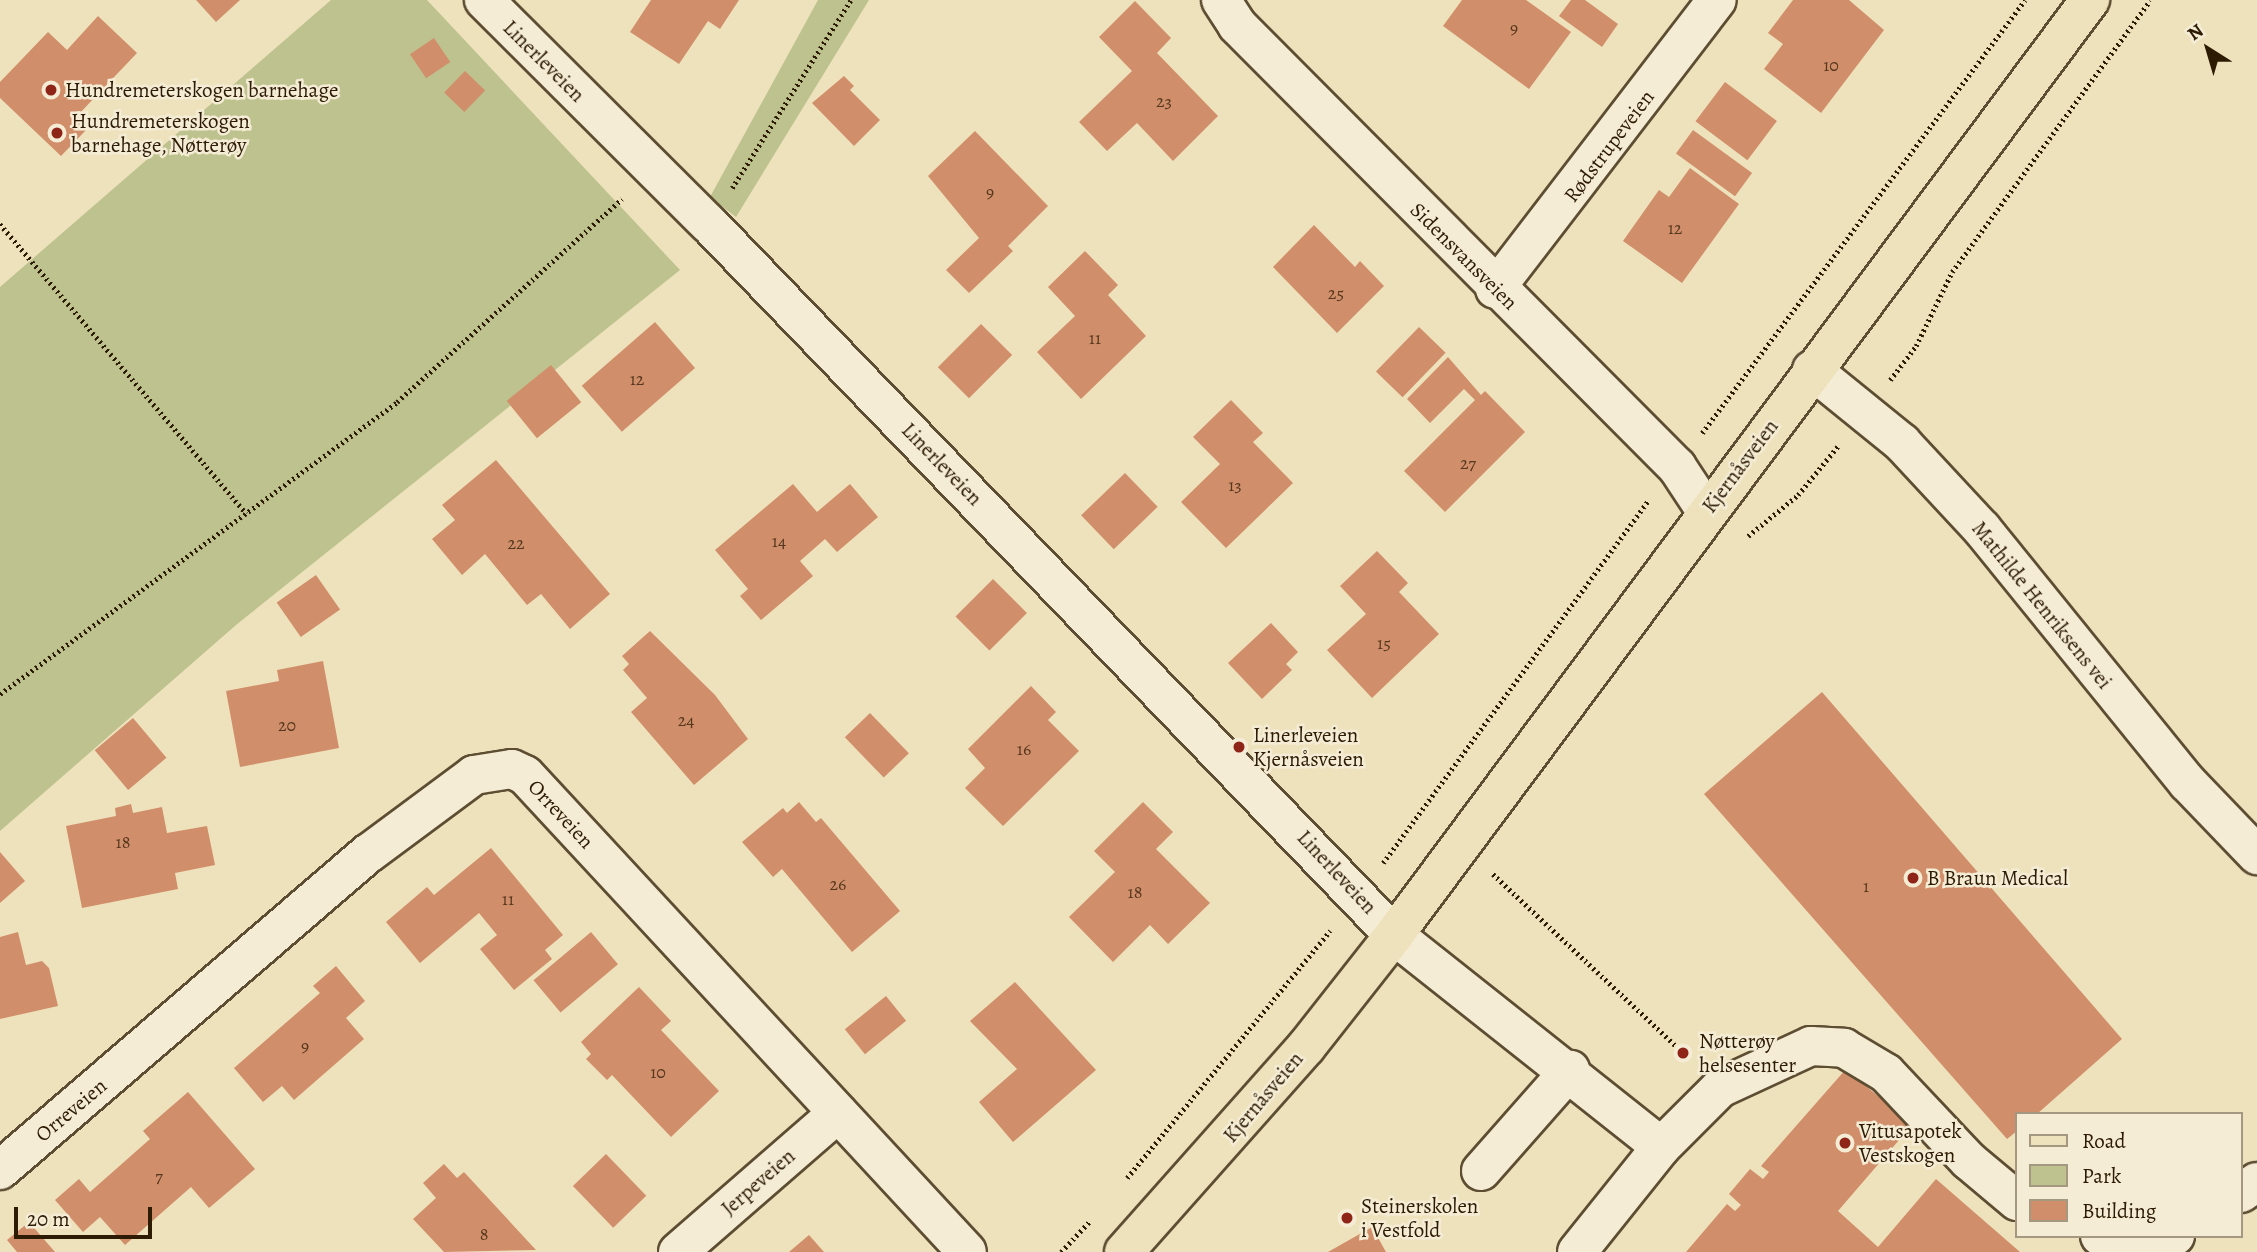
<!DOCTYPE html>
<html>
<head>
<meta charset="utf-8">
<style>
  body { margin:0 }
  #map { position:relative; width:2257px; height:1252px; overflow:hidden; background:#eee2bd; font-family:Alegreya,serif }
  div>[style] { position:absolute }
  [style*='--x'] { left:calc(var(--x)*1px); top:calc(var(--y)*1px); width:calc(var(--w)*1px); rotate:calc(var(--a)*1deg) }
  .green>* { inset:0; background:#bdc28e }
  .building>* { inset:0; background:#d18e6a; transform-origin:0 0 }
  .path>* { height:4.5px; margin-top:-2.25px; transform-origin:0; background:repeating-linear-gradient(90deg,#2d1b04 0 2px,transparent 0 5.5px) }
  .roads { filter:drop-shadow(2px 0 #5d4d32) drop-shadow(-2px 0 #5d4d32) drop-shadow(0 2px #5d4d32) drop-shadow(0 -2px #5d4d32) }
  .minor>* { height:38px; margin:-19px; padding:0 19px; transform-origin:19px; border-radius:19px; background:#f4ecd4 }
  .major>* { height:38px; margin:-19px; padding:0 19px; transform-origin:19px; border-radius:19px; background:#eee2bd }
  .dots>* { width:19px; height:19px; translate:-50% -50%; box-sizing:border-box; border:4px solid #f4ecd4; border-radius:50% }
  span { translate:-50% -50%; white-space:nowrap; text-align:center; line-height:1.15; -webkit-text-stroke:5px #f4ecd4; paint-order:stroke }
  .number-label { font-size:18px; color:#56381e }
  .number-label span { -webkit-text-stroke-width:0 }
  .street-label { font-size:21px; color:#2d1b04 }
  .poi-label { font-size:21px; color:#2d1b04 }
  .left { translate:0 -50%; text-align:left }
  .legend { position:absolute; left:2015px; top:1112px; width:228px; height:126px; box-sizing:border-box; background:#f4ecd4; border:2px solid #a49881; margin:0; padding:9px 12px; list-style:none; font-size:21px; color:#2d1b04 }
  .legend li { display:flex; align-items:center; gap:14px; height:35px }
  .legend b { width:35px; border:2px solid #a49881 }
  .north { position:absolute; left:2173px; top:14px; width:70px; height:70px; -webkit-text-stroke:5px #f4ecd4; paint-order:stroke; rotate:323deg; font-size:19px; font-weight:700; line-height:28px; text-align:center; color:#2d1b04 }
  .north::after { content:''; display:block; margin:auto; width:24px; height:32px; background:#2d1b04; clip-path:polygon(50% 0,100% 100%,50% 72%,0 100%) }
  .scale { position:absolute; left:14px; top:1207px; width:138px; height:32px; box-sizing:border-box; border:4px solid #2d1b04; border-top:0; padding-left:9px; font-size:21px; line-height:24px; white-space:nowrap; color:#2d1b04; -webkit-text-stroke:5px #f4ecd4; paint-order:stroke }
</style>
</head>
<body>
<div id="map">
  <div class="green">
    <div style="clip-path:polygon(331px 0,427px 0,680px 270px,236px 625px,0 831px,0 287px)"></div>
    <div style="clip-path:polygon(818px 0,869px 0,736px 217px,710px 197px)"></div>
  </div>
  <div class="building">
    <div style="clip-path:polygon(196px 0,240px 0,216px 22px)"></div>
    <div style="clip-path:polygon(651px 0,739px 0,720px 29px,708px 21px,679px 64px,630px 32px)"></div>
    <div style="clip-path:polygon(1462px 0,1526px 0,1571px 32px,1529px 89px,1443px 26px)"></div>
    <div style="clip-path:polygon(1571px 0,1585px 0,1618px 24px,1602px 47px,1559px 16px)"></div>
    <div style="clip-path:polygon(1793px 0,1849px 0,1884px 30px,1821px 113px,1764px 69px,1783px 44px,1768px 33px)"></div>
    <div style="clip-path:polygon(1135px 1px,1171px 38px,1157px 53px,1218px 116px,1173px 161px,1137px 123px,1107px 151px,1079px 122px,1132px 71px,1099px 37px)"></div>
    <div style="clip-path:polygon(98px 16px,137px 53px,78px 115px,89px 127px,61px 156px,0 98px,0 82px,48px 32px,67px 50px)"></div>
    <div style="left:434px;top:38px;width:29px;height:29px;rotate:56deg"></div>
    <div style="left:465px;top:71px;width:28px;height:30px;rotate:44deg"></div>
    <div style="clip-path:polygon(844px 76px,854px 86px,850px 90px,880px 120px,854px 146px,812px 103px)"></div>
    <div style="left:1725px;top:82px;width:65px;height:49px;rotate:37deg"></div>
    <div style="left:1693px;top:130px;width:73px;height:29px;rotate:36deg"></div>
    <div style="clip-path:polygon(975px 131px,1048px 206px,1008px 246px,1013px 251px,969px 293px,946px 270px,979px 238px,928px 176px)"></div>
    <div style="clip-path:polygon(1690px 168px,1739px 204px,1682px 283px,1623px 241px,1659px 190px,1669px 197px)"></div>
    <div style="clip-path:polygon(1314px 225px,1355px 267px,1360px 261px,1384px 286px,1337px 333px,1273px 267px)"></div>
    <div style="clip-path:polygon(1085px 251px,1118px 285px,1108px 295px,1146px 336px,1081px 399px,1037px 352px,1075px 316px,1048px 287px)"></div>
    <div style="left:655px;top:322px;width:61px;height:97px;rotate:49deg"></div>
    <div style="left:981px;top:324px;width:44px;height:61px;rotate:45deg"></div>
    <div style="left:1419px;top:327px;width:37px;height:62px;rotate:44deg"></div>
    <div style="clip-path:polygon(1448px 357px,1481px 395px,1485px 391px,1525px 432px,1445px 512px,1404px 471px,1475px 400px,1464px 389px,1430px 423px,1407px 399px)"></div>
    <div style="left:551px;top:365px;width:48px;height:57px;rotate:51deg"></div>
    <div style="clip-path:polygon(1231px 400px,1263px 433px,1253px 442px,1293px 483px,1226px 548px,1181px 502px,1220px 464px,1193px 437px)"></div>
    <div style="clip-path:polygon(496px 460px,610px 594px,570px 629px,541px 594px,527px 605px,485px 554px,462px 575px,432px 539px,455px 520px,442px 505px)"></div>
    <div style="left:1125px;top:473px;width:47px;height:61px;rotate:46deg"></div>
    <div style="clip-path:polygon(793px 484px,817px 512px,850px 484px,878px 517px,837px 552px,825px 539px,800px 561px,813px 576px,761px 620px,740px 596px,748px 589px,715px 550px)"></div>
    <div style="clip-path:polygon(1377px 551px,1408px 583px,1399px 592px,1439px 634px,1372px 698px,1327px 650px,1366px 614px,1340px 586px)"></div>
    <div style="left:316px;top:575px;width:42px;height:48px;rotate:55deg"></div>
    <div style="left:993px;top:579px;width:48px;height:53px;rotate:45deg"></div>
    <div style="clip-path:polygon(1271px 623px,1298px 652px,1286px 664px,1292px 670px,1262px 699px,1228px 663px)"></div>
    <div style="clip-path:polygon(650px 631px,715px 695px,748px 739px,694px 785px,631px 712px,647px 698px,623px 670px,629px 664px,622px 656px)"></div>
    <div style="clip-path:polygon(323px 661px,339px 748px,240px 767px,226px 691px,279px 681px,277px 670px)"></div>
    <div style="clip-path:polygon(1031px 686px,1056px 712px,1048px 720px,1079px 751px,1003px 826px,965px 788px,985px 768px,968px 749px)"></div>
    <div style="clip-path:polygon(1822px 692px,2122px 1039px,2037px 1114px,2017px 1114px,2017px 1131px,2007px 1139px,1704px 794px)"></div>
    <div style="left:870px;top:713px;width:56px;height:35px;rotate:46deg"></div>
    <div style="left:133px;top:718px;width:52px;height:50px;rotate:50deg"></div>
    <div style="clip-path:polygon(799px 802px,816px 822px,821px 818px,900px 911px,852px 952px,782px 869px,773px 877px,742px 842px,783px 808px,787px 813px)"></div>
    <div style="clip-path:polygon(1143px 802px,1173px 832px,1156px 849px,1210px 903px,1168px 944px,1150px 925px,1113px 962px,1069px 917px,1115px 872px,1094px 851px)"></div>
    <div style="clip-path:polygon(131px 804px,133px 813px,162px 807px,167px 833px,207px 826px,215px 865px,175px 873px,178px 889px,82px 908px,66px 826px,116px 816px,115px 808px)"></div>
    <div style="clip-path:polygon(491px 848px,563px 935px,545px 950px,552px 959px,514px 990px,480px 949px,497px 935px,479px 913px,420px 963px,386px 922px,427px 887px,434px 895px)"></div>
    <div style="clip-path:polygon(0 852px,25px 881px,0 903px)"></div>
    <div style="clip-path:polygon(18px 932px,26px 965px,42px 961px,49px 968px,58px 1006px,0 1019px,0 937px)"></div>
    <div style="left:591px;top:932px;width:42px;height:75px;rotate:50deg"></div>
    <div style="clip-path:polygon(336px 966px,365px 1001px,346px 1018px,364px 1039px,294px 1100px,282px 1086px,263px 1102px,234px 1068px,320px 993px,313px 986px)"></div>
    <div style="clip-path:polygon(1015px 982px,1096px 1070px,1013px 1142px,979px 1102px,1017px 1069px,970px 1021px)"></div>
    <div style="clip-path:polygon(639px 987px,671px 1021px,661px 1030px,719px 1091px,671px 1137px,612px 1075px,607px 1080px,586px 1059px,591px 1054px,581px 1042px)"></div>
    <div style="left:886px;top:996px;width:32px;height:53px;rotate:51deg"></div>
    <div style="clip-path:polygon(1846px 1069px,1912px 1125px,1838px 1211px,1878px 1247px,1936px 1179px,2020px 1252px,1686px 1252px,1727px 1204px,1735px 1211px,1741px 1205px,1729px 1194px,1750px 1169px,1763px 1179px,1769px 1172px,1761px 1166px)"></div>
    <div style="clip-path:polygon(188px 1092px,255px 1169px,209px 1208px,191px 1187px,125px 1245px,100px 1217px,83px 1232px,55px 1200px,79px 1179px,90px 1192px,150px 1139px,143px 1131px)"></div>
    <div style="left:606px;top:1154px;width:58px;height:46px;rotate:46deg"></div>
    <div style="clip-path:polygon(444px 1164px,457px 1178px,464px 1172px,536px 1250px,444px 1252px,413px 1219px,436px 1198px,423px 1183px)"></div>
    <div style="clip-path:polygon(29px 1222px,55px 1252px,17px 1252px,7px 1240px)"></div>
    <div style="clip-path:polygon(1372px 1227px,1386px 1252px,1328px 1252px)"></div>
    <div style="clip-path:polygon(809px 1235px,824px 1252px,789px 1252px)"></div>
  </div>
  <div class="path">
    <div style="--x:732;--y:188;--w:222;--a:-57.7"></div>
    <div style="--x:0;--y:224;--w:380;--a:49.6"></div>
    <div style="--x:1890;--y:380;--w:43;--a:-52.6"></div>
    <div style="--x:1916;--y:346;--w:82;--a:-64.1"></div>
    <div style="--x:1952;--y:272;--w:336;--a:-53.9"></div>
    <div style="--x:1702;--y:433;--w:540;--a:-53.28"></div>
    <div style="--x:1748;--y:536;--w:65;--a:-39.4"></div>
    <div style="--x:1798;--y:495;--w:63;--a:-50.8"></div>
    <div style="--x:0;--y:694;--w:493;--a:-36.3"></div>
    <div style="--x:397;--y:402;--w:303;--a:-42.1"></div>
    <div style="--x:1383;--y:863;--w:450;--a:-53.8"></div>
    <div style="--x:1493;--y:874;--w:267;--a:43.2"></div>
    <div style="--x:1127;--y:1178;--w:320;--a:-50.6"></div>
    <div style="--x:1061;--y:1252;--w:41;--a:-47"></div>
  </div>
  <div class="roads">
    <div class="minor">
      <div style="--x:484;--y:0;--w:317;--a:44.9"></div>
      <div style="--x:709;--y:224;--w:987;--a:46.07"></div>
      <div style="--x:1394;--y:935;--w:341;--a:38.4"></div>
      <div style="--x:1221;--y:0;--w:30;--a:57"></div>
      <div style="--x:1237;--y:25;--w:624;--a:45.13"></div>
      <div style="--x:1677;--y:467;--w:53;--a:56.6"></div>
      <div style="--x:1495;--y:289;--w:364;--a:-52.5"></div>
      <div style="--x:1812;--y:370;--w:116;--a:39"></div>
      <div style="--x:1902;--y:443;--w:117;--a:47.1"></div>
      <div style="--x:1982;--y:529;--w:327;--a:51"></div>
      <div style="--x:2188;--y:783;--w:100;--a:46.2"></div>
      <div style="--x:0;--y:1170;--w:486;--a:-40.7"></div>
      <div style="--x:369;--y:853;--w:131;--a:-36.6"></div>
      <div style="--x:474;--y:775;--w:38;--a:-9"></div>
      <div style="--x:512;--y:769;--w:14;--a:25"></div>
      <div style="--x:525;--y:775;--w:650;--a:47.18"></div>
      <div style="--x:1481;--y:1171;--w:135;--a:-48.6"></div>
      <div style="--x:2241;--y:1193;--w:19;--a:-35"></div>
      <div style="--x:2100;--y:1236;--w:42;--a:22.3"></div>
      <div style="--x:678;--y:1252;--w:212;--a:-41"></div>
      <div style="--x:1577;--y:1252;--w:134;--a:-51.3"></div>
      <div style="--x:1661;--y:1147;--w:83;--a:-45"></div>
      <div style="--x:1720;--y:1088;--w:100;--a:-24.8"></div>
      <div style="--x:1811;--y:1046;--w:33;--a:3"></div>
      <div style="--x:1844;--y:1048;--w:49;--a:30.8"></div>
      <div style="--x:1886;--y:1073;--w:120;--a:46.7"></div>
      <div style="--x:1968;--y:1160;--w:64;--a:39.9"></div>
      <div style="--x:2151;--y:1252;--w:29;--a:-34"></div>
    </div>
    <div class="major">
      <div style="--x:1124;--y:1252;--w:274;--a:-48.4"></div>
      <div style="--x:1306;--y:1047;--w:142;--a:-51.8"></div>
      <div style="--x:1394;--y:935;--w:1166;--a:-53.34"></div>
    </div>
  </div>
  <div class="dots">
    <div style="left:51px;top:90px;background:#8f2418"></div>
    <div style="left:57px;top:133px;background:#8f2418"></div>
    <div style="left:1239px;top:747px;background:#8f2418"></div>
    <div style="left:1913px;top:878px;background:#8f2418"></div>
    <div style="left:1683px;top:1053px;background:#8f2418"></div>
    <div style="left:1845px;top:1143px;background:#8f2418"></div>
    <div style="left:1347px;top:1218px;background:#8f2418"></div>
  </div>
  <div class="number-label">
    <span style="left:1514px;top:28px">9</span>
    <span style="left:1831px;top:65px">10</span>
    <span style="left:1164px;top:101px">23</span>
    <span style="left:990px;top:192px">9</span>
    <span style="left:1675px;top:228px">12</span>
    <span style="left:1336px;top:293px">25</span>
    <span style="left:1095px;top:338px">11</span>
    <span style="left:637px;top:379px">12</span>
    <span style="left:1468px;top:463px">27</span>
    <span style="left:1235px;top:485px">13</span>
    <span style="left:779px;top:541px">14</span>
    <span style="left:516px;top:543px">22</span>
    <span style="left:1384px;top:643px">15</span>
    <span style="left:686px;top:720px">24</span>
    <span style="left:287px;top:725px">20</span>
    <span style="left:1024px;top:749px">16</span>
    <span style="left:123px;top:842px">18</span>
    <span style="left:838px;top:884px">26</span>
    <span style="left:1866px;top:886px">1</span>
    <span style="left:1135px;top:892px">18</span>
    <span style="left:508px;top:899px">11</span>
    <span style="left:305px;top:1046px">9</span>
    <span style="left:658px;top:1072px">10</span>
    <span style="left:159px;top:1176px">7</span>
    <span style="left:484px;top:1234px">8</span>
  </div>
  <div class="street-label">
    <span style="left:544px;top:61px;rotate:45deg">Linerleveien</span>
    <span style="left:1609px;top:146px;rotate:-53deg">Rødstrupeveien</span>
    <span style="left:1464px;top:256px;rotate:45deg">Sidensvansveien</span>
    <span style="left:942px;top:464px;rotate:46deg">Linerleveien</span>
    <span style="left:1740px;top:466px;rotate:-53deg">Kjernåsveien</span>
    <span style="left:2042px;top:605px;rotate:51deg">Mathilde Henriksens vei</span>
    <span style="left:561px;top:814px;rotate:47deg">Orreveien</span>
    <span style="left:1337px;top:872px;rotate:47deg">Linerleveien</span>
    <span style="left:1263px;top:1097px;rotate:-50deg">Kjernåsveien</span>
    <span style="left:71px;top:1110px;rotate:-40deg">Orreveien</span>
    <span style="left:758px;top:1182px;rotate:-41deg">Jerpeveien</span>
  </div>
  <div class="poi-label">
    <span class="left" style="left:65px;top:90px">Hundremeterskogen barnehage</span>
    <span class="left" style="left:71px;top:133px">Hundremeterskogen<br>barnehage, Nøtterøy</span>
    <span class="left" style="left:1253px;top:747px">Linerleveien<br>Kjernåsveien</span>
    <span class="left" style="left:1927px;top:878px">B Braun Medical</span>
    <span class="left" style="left:1699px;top:1053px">Nøtterøy<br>helsesenter</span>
    <span class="left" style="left:1859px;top:1143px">Vitusapotek<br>Vestskogen</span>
    <span class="left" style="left:1361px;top:1218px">Steinerskolen<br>i Vestfold</span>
  </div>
  <ul class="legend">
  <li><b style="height:9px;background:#eee2bd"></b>Road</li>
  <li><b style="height:19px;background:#bdc28e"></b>Park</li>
  <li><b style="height:19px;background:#d18e6a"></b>Building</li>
  </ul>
  <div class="north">N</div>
  <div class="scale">20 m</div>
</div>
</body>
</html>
